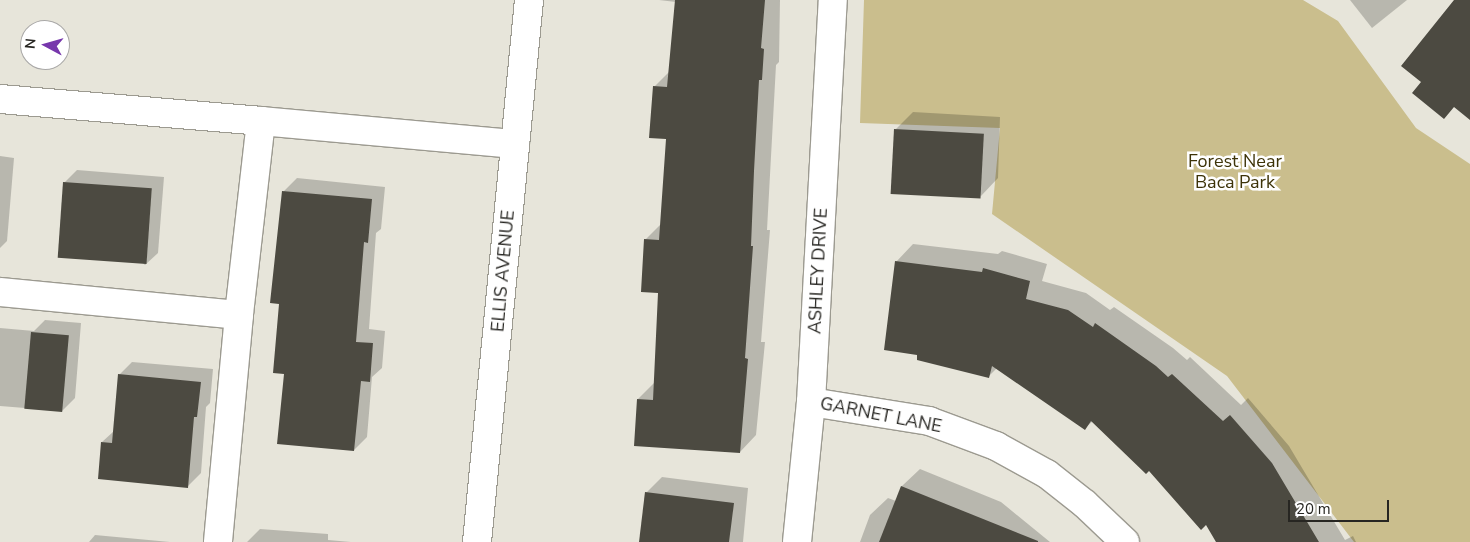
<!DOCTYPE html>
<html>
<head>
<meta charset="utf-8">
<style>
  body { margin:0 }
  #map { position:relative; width:1470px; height:542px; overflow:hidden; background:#e7e5da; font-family:"Nunito Sans",sans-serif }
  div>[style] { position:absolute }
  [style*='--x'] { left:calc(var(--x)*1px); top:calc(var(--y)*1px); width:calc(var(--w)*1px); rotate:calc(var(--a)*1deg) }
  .green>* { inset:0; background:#cabe8d }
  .shadow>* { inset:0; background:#0003 }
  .building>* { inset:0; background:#4c4a41; transform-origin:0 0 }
  .roads { filter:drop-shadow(1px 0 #9c9a90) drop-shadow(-1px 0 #9c9a90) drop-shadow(0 1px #9c9a90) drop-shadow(0 -1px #9c9a90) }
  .minor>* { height:28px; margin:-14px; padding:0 14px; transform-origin:14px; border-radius:14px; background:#fff }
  span { translate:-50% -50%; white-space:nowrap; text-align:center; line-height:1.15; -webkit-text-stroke:5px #fff; paint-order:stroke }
  .park-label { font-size:18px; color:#3d3308 }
  .street-label { font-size:18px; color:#272622 }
  .north { position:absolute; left:20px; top:20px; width:50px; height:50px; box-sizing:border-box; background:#fff; border:1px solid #a9a8a7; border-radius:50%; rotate:276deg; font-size:14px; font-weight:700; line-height:20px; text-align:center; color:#272622 }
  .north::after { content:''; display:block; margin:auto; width:18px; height:22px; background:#7737ac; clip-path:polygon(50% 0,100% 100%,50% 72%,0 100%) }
  .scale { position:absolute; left:1288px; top:500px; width:101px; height:22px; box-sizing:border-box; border:2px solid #272622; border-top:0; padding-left:6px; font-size:15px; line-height:18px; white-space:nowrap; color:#272622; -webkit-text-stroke:4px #fff; paint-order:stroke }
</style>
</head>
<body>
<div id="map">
  <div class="green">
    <div style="clip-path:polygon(864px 0,1303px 0,1338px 21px,1416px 128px,1470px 164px,1470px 542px,1354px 542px,1227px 376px,992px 214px,1000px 128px,860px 123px)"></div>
  </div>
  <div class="shadow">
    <div style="clip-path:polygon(659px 0,780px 0,779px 62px,776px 65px,767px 230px,770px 230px,761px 342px,765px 342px,756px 435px,740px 452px,638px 399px,655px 382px,659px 291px,645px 240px,662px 223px,667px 138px,654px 87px,670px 71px,676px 2px)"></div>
    <div style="clip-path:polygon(1350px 0,1407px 0,1372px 28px)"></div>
    <div style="clip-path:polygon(913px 112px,1000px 117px,998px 178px,981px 196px,896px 129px)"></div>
    <div style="clip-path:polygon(0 156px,14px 158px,7px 241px,0 248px)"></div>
    <div style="clip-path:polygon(77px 170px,164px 177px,158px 253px,145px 265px,64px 183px)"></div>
    <div style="clip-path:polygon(297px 178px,385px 187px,381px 229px,376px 233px,369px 329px,385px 331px,382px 368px,372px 377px,367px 437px,354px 450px,285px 373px,281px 303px,271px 302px,284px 191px)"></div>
    <div style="clip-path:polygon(913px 244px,998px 254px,1002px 251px,1047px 264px,1042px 281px,1086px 293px,1110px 310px,1114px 307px,1173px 348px,1187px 360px,1190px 357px,1241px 405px,1248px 398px,1289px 446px,1345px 540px,1353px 536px,1356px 542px,1218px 542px,1206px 523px,1150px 469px,1093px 421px,1085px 428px,997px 368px,989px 376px,896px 262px)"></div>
    <div style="clip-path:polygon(45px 320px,81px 323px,75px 398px,62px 411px,0 406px,0 328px,34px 331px)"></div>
    <div style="clip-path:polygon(132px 362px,213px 369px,210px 403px,206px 407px,201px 473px,188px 486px,102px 442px,114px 431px,119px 375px)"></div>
    <div style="clip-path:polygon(920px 469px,1001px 502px,1050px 542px,860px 542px,870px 515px,888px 498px,896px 501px,902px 486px)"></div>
    <div style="clip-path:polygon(662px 477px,748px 488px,743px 542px,640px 542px,646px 493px)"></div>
    <div style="clip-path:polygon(260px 529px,328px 534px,328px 540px,351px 542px,247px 542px)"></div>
    <div style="clip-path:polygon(95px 535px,170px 542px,89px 542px)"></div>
  </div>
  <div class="building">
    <div style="clip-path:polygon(675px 0,765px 0,761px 48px,764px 49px,762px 80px,759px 80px,754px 171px,751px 246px,753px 246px,745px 358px,748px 359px,740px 453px,634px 446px,637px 399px,653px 400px,658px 293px,641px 292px,644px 239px,659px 240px,666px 139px,649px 138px,653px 86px,667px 87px)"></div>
    <div style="clip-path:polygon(1454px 0,1470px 0,1470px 120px,1454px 107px,1444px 119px,1412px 93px,1421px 82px,1401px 66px)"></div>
    <div style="left:894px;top:129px;width:90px;height:65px;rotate:3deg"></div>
    <div style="left:63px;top:182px;width:89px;height:76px;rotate:4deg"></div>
    <div style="clip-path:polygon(282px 191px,372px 199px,368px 243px,364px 242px,356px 342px,373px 343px,370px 382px,361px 381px,354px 451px,277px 444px,284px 374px,273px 373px,279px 304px,270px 303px)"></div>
    <div style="clip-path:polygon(895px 261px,982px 272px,983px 268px,1030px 281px,1026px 299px,1068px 310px,1093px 327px,1095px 323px,1156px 366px,1168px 377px,1172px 374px,1223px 421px,1230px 415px,1272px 463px,1319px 542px,1216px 542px,1206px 525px,1201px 530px,1149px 471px,1146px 474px,1091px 421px,1085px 430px,992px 366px,989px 378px,917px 360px,917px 355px,884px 350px)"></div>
    <div style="left:31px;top:332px;width:38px;height:77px;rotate:5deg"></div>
    <div style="clip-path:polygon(118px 374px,201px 382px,197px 417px,194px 417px,188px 488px,98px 479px,101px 442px,112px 443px)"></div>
    <div style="clip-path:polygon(901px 486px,1038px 541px,1038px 542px,879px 542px)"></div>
    <div style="clip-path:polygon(645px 492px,734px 503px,729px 542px,639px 542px)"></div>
  </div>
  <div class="roads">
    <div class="minor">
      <div style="--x:0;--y:99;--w:262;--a:4.8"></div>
      <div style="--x:261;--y:121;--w:195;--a:96.5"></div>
      <div style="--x:239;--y:315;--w:228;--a:95.3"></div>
      <div style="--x:261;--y:121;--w:255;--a:5.2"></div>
      <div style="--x:0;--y:292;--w:240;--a:5.5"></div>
      <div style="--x:811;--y:402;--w:120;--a:9.1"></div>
      <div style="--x:929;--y:421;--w:72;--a:20.5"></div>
      <div style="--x:996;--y:446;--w:58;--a:28.8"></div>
      <div style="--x:1047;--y:474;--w:48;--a:38.3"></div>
      <div style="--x:1085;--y:504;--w:55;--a:43.5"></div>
      <div style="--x:477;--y:542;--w:544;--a:-84.52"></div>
      <div style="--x:797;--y:542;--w:141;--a:-84.3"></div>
      <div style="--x:811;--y:402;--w:403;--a:-86.9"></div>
    </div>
  </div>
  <div class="park-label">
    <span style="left:1235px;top:172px">Forest Near<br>Baca Park</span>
  </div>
  <div class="street-label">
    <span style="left:503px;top:271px;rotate:-85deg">ELLIS AVENUE</span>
    <span style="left:818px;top:271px;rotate:-87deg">ASHLEY DRIVE</span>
    <span style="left:881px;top:415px;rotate:11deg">GARNET LANE</span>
  </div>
  <div class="north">N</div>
  <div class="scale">20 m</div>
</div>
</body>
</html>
